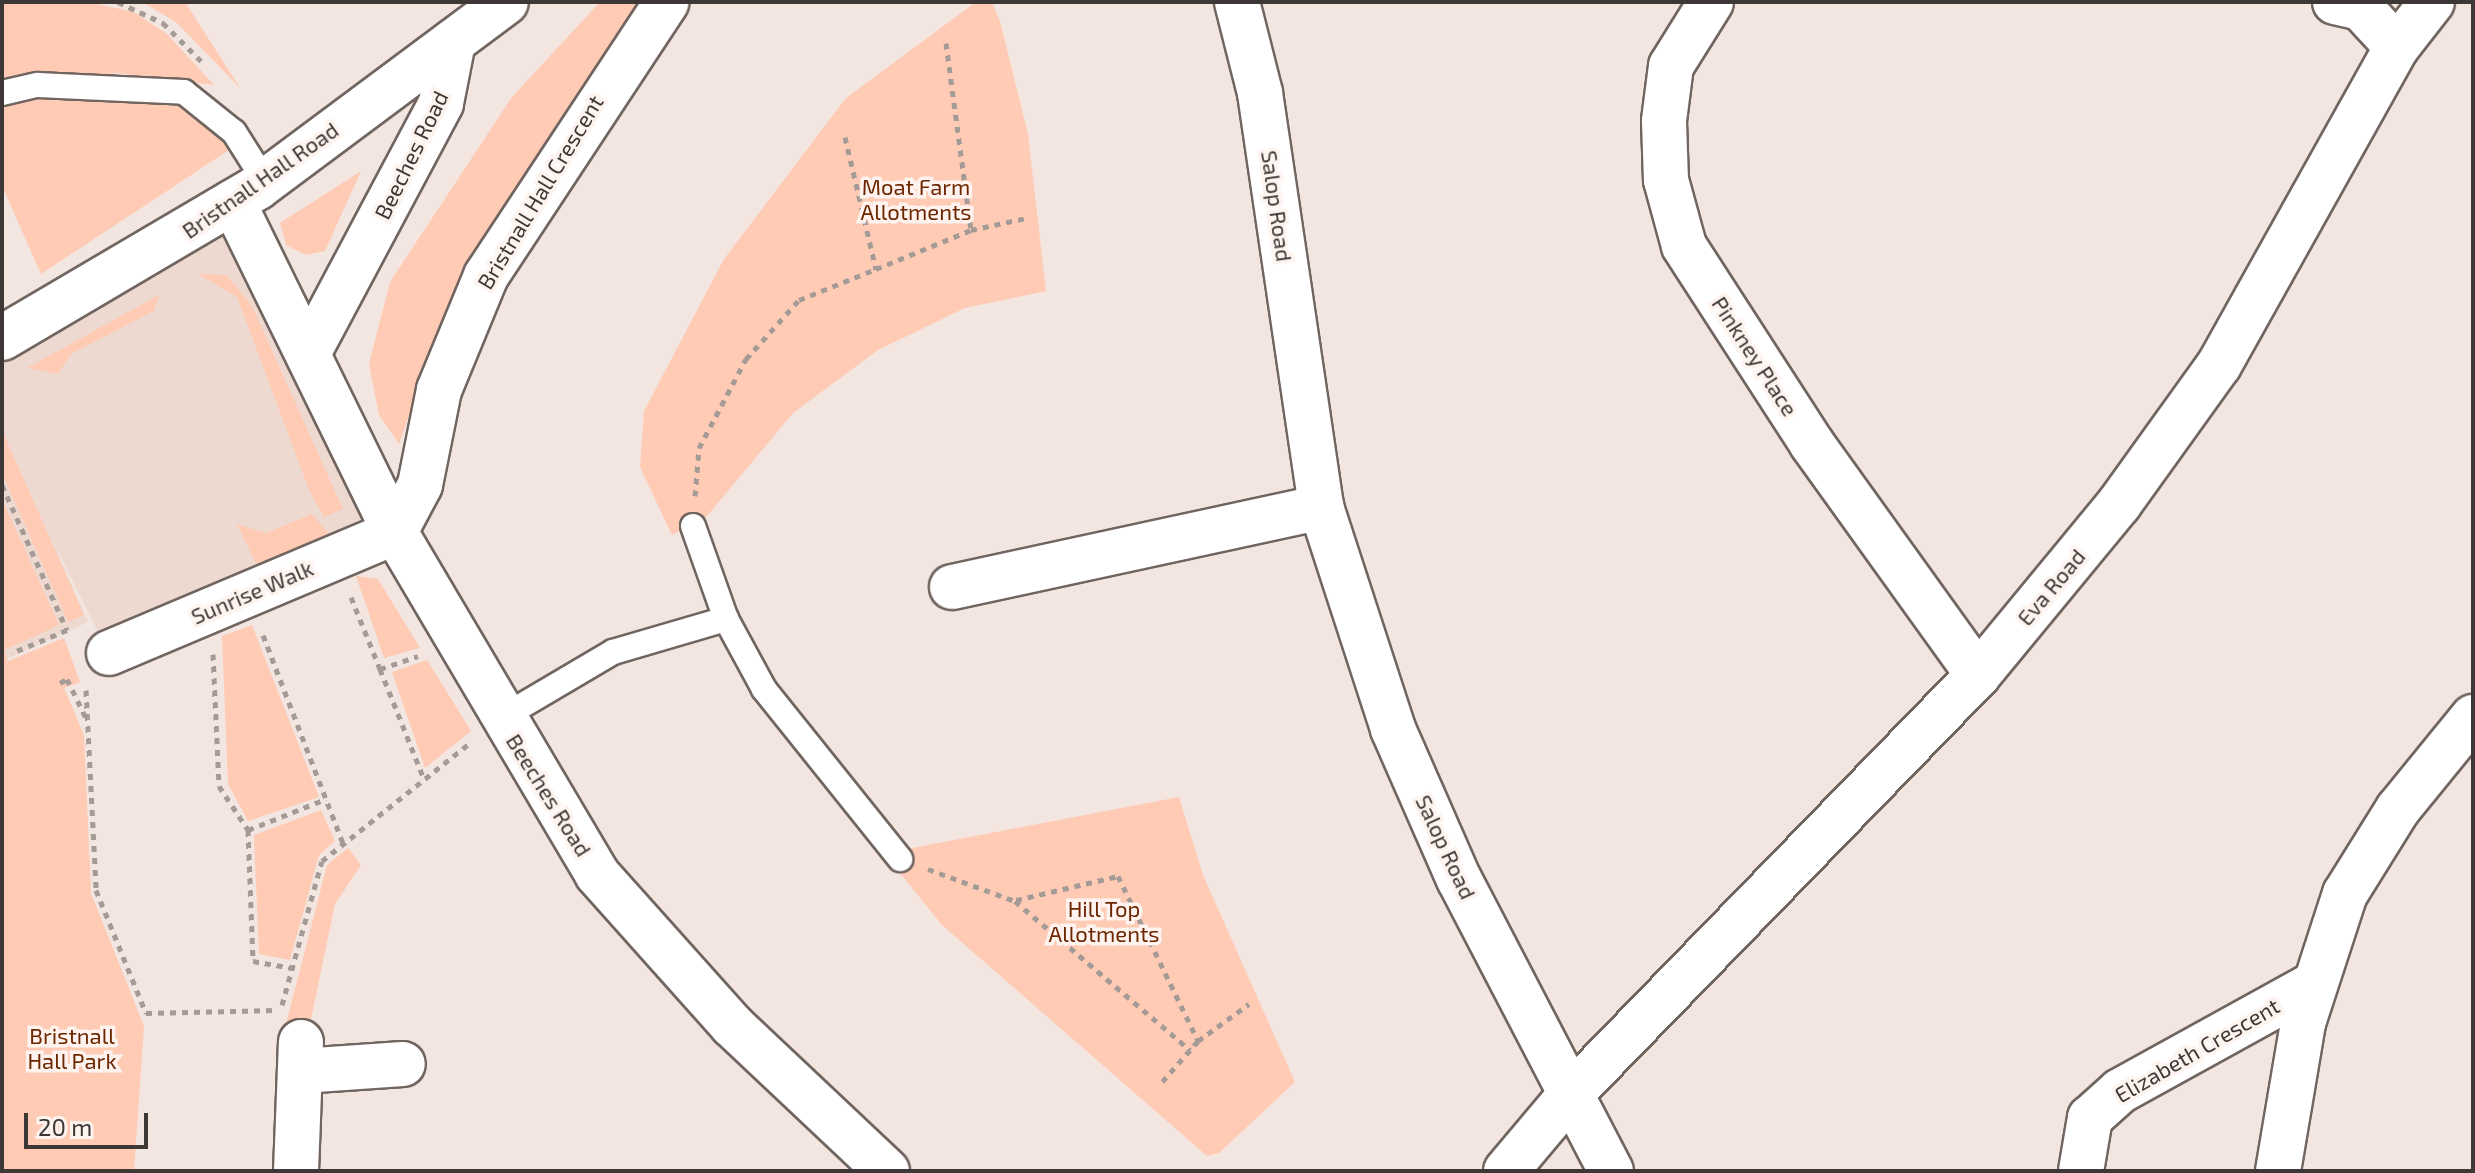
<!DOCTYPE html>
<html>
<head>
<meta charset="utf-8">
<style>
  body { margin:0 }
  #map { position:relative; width:2475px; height:1173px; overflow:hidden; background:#f3e5e0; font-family:"Exo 2",sans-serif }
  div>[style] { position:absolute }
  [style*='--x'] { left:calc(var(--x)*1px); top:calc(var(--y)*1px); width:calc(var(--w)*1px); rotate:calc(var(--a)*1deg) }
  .built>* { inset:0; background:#eed9d0 }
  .green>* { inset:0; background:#ffcbb5 }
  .path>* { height:5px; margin-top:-2.5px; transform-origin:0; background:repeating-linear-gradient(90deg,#a49a96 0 6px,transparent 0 12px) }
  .roads { filter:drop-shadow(2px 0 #716560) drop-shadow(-2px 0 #716560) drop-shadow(0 2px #716560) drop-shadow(0 -2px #716560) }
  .lane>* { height:24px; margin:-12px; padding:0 12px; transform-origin:12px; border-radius:12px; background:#fff }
  .street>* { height:44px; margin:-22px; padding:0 22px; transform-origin:22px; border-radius:22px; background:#fff }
  .secondary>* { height:44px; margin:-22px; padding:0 22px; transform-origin:22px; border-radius:22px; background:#fff }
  span { translate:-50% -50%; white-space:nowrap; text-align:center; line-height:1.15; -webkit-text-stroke:7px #fef3ef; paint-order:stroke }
  .street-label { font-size:22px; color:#3d3836 }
  .park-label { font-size:22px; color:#6d2700 }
  .frame { position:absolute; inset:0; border:4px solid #3d3836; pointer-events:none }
  .scale { position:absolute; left:24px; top:1113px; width:124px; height:36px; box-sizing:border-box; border:4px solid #3d3836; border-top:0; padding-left:10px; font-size:24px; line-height:28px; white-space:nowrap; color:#3d3836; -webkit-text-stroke:6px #fef3ef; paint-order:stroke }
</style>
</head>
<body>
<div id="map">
  <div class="built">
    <div style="clip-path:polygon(233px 202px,395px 532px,109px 654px,52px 540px,88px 622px,2px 661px,2px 338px)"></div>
  </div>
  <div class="green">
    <div style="clip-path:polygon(2px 2px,88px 2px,134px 12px,167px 34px,214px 85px,118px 73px,2px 80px)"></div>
    <div style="clip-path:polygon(142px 2px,185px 2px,240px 88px,176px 22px)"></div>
    <div style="clip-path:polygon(600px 2px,645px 2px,486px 232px,439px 328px,399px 444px,379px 415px,369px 364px,390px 282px,512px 97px)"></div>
    <div style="clip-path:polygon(976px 2px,992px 2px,1000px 21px,1028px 134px,1046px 291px,965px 308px,878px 350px,793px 413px,707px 516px,672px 535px,640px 467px,644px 411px,724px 259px,846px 98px)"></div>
    <div style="clip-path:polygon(58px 95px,185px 103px,232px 148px,41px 274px,2px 186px,2px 106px)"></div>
    <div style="clip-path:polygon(361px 171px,325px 251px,306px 255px,286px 245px,280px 223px)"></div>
    <div style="clip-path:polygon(198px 274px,227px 275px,252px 306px,343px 509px,324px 517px,309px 490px,237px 297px)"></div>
    <div style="clip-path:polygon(159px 295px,154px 311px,71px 354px,58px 374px,27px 368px)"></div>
    <div style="clip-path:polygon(2px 430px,84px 615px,68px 622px,2px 473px)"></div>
    <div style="clip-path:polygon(2px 499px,59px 625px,4px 650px,8px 661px,64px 638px,80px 682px,64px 688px,84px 735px,91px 893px,144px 1026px,134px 1171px,2px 1171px)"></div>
    <div style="clip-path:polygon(312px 514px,329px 534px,256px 564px,237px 524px,266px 533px)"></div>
    <div style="clip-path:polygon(356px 576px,378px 579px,420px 648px,384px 658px)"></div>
    <div style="clip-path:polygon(252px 625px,319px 797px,248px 821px,228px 784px,222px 636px)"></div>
    <div style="clip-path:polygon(427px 660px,471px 731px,425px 768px,392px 672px)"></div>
    <div style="clip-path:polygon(1179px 797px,1203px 875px,1295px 1082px,1219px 1153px,1207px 1156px,942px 925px,891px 862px,907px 849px)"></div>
    <div style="clip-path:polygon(321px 810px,335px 841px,319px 855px,290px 960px,259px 954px,254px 835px)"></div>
    <div style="clip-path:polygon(348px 848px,361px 865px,335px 904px,310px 1024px,286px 1024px,327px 865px)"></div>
  </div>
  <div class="path">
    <div style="--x:118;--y:2;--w:50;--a:25"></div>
    <div style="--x:163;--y:23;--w:57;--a:45"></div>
    <div style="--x:946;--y:43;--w:189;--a:82.4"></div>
    <div style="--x:971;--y:230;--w:56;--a:-12.3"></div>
    <div style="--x:845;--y:137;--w:136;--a:76.8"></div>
    <div style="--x:876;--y:269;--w:103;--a:-22.3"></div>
    <div style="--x:2;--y:485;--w:159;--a:65.9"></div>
    <div style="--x:67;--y:630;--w:60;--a:157.3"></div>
    <div style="--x:695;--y:496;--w:48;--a:-85.2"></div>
    <div style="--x:699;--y:448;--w:101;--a:-62.2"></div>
    <div style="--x:746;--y:359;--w:79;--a:-48.1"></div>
    <div style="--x:799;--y:300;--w:83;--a:-21.9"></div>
    <div style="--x:351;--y:597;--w:78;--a:68.1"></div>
    <div style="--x:380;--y:669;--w:40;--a:-18.9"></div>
    <div style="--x:263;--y:635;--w:223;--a:69"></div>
    <div style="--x:213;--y:654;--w:132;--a:87.4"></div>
    <div style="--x:219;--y:786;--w:53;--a:56.6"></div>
    <div style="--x:248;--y:830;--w:84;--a:-21.7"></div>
    <div style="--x:380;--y:669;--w:118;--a:68.2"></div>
    <div style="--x:60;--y:683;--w:8;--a:-30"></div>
    <div style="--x:67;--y:679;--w:43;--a:64"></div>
    <div style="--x:86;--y:690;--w:200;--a:87.1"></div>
    <div style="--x:96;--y:890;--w:133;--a:67.9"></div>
    <div style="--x:146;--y:1013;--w:129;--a:-1.3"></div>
    <div style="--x:248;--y:830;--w:131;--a:87.8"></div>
    <div style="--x:253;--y:961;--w:40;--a:10"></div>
    <div style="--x:928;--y:869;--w:93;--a:20.2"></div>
    <div style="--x:1015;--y:901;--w:230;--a:40.4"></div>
    <div style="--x:1016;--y:900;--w:105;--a:-13.2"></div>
    <div style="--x:1118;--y:876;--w:183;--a:64.1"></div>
    <div style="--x:1198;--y:1041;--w:55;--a:131.3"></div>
    <div style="--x:282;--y:1005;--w:149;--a:-74.5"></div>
    <div style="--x:322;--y:861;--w:189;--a:-38.6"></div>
    <div style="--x:1198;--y:1041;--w:63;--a:-36"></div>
  </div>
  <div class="roads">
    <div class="lane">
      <div style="--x:2;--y:93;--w:37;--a:-13"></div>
      <div style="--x:38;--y:85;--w:146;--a:2.7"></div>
      <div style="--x:184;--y:92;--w:64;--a:38.7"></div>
      <div style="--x:234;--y:132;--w:58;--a:57.7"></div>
      <div style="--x:693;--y:526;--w:99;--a:70.5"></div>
      <div style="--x:726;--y:619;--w:80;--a:61.5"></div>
      <div style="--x:764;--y:689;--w:218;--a:51.3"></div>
      <div style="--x:501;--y:718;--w:130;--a:-30.5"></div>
      <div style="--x:613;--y:652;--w:118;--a:-16.3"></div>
    </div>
    <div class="street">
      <div style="--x:1237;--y:2;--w:94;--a:75.8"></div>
      <div style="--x:1260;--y:93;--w:418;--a:81.6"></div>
      <div style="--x:1321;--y:507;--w:233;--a:72"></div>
      <div style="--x:1393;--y:729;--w:164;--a:66.3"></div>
      <div style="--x:1459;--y:879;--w:329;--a:62.5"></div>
      <div style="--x:1711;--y:2;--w:75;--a:122"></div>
      <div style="--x:1671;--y:66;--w:55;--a:97.3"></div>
      <div style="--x:1664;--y:121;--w:59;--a:88.1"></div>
      <div style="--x:1666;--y:180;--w:68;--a:74.7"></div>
      <div style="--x:1684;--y:246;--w:236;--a:57.1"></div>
      <div style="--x:1812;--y:444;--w:284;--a:54.3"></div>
      <div style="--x:2335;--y:2;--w:27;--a:13"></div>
      <div style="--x:2361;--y:8;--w:53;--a:47.3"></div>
      <div style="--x:233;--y:202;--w:368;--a:63.9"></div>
      <div style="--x:395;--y:532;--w:397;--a:59.4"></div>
      <div style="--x:597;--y:874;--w:203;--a:48.2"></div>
      <div style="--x:732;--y:1025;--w:213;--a:43.3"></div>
      <div style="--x:311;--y:348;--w:277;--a:-62"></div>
      <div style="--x:441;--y:103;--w:62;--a:-78.9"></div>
      <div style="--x:952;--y:587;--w:378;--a:-12.2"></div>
      <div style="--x:109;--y:653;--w:311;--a:-22.9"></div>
      <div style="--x:395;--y:532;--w:53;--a:-62"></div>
      <div style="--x:420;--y:485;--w:97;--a:-78.7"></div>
      <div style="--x:439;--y:390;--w:123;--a:-67.6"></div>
      <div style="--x:486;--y:276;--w:328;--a:-56.6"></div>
      <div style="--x:301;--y:1071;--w:102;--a:-3.9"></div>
      <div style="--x:296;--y:1171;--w:129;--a:-87.8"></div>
      <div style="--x:1506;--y:1171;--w:99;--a:-49.9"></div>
      <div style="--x:1570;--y:1095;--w:586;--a:-45.83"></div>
      <div style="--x:1978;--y:675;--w:222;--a:-50.5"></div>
      <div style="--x:2119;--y:504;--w:171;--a:-54.3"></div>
      <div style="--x:2219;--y:365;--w:364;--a:-60.8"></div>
      <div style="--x:2397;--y:47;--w:57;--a:-52.1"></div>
      <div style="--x:2081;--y:1171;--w:54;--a:-80.4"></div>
      <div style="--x:2090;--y:1118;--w:40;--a:-42"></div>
      <div style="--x:2120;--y:1091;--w:219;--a:-28.9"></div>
      <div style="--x:2278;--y:1171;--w:150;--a:-80.4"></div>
      <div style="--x:2303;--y:1023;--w:136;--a:-72"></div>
      <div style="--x:2345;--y:894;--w:100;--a:-58.1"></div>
      <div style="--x:2398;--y:809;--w:119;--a:-50.8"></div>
    </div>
    <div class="secondary">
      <div style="--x:2;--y:338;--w:297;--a:-30.5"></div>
      <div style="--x:258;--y:187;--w:309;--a:-36.7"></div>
    </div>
  </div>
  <div class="street-label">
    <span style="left:411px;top:155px;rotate:-64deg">Beeches Road</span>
    <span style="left:260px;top:180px;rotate:-35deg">Bristnall Hall Road</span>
    <span style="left:540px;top:192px;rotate:-59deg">Bristnall Hall Crescent</span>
    <span style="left:1277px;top:206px;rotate:82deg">Salop Road</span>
    <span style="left:1755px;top:356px;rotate:57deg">Pinkney Place</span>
    <span style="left:2051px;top:587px;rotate:-50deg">Eva Road</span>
    <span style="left:252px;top:592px;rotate:-23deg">Sunrise Walk</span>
    <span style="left:549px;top:795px;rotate:58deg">Beeches Road</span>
    <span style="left:1446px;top:847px;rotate:65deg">Salop Road</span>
    <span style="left:2197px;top:1050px;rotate:-30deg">Elizabeth Crescent</span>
  </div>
  <div class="park-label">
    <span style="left:916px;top:199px">Moat Farm<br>Allotments</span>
    <span style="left:1104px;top:921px">Hill Top<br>Allotments</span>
    <span style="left:72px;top:1048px">Bristnall<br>Hall Park</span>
  </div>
  <div class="frame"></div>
  <div class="scale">20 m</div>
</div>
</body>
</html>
